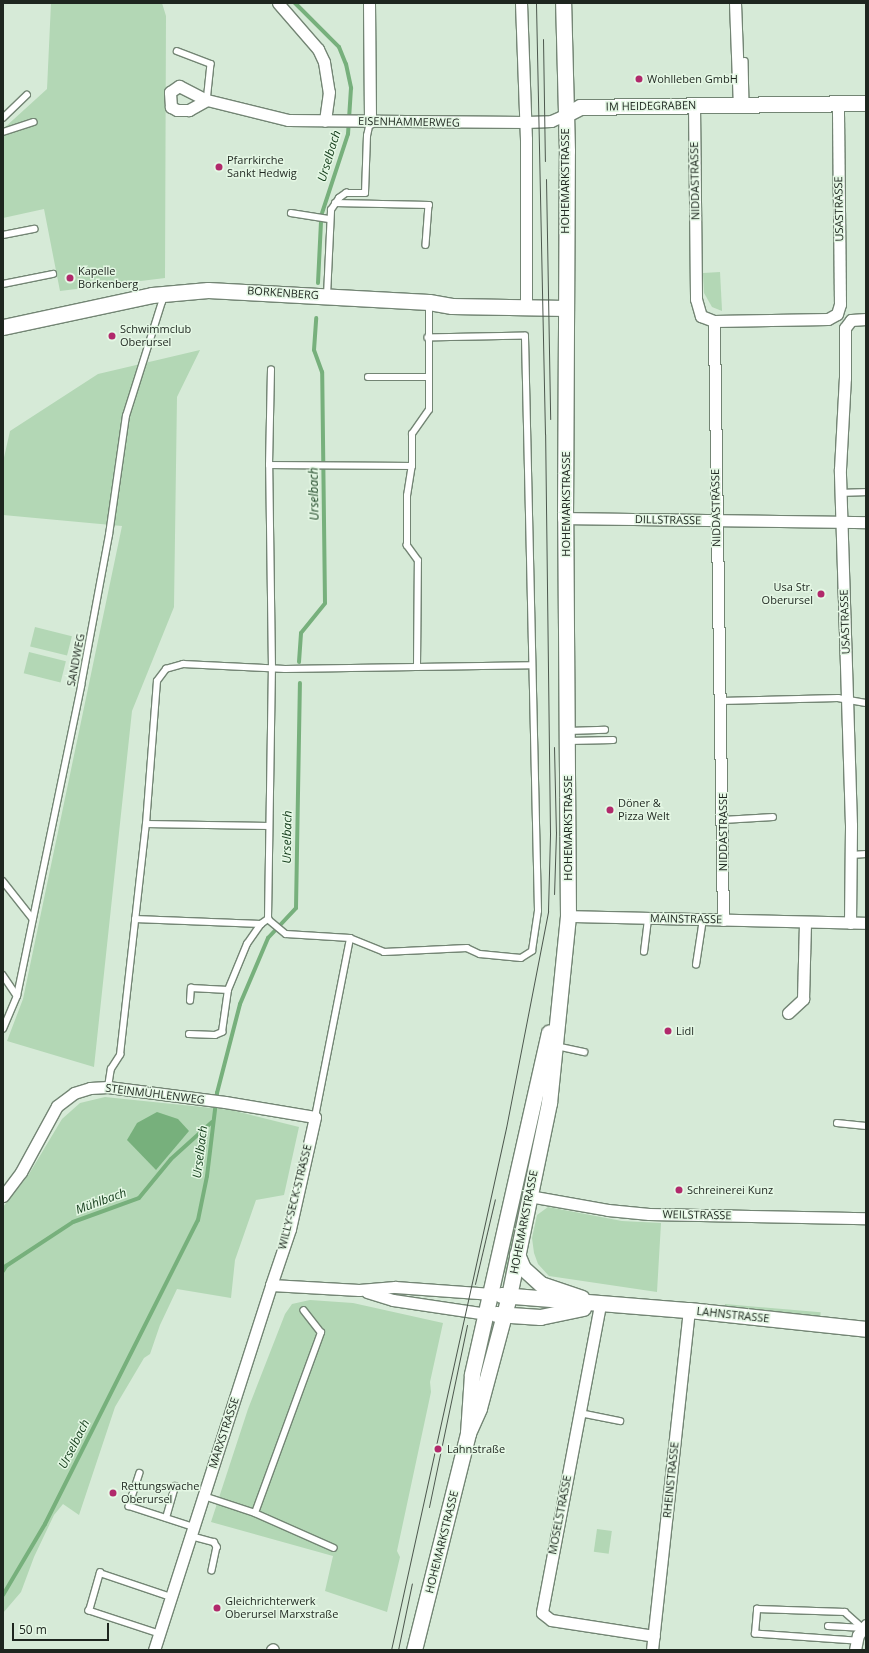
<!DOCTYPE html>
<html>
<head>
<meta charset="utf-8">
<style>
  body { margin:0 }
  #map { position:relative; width:869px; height:1653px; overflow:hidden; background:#d6ead7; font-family:"Open Sans",sans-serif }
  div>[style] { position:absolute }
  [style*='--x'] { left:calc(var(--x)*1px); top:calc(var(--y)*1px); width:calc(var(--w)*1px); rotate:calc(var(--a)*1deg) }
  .green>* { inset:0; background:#b3d7b5; transform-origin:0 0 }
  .water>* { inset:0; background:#77b07c }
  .stream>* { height:4px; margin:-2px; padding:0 2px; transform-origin:2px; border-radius:2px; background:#77b07c }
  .roads { filter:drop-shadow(1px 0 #738574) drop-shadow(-1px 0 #738574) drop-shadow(0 1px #738574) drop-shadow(0 -1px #738574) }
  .lane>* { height:5.5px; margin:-2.75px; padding:0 2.75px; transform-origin:2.75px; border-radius:2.75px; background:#fff }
  .street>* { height:11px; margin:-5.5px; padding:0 5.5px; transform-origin:5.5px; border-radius:5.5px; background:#fff }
  .secondary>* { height:15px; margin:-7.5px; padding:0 7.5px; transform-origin:7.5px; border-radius:7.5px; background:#fff }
  .tram>* { height:1px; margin:-0.5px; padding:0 0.5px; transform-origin:0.5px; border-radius:0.5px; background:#4d584e }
  .dots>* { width:11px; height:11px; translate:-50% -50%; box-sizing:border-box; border:2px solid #e4f7e4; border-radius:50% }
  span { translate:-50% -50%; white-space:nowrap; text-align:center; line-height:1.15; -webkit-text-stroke:3px #e4f7e4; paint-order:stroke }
  .poi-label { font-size:11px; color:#1e261f }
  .left { translate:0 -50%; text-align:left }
  .right { translate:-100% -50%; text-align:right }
  .street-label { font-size:11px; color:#1e261f }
  .water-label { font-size:12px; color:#113a18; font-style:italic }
  .frame { position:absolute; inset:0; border:4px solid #1e261f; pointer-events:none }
  .scale { position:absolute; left:12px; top:1623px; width:97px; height:18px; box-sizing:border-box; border:2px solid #1e261f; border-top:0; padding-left:5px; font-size:12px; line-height:14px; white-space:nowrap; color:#1e261f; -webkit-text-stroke:3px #e4f7e4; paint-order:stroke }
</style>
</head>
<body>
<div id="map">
  <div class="green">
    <div style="clip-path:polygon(51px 3px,162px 3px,166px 16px,165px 278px,60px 291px,44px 209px,3px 218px,3px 129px,47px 89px)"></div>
    <div style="clip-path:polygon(720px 272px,722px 310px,722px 311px,712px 307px,704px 293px,703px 273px)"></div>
    <div style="clip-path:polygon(200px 350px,177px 397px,174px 607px,132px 711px,94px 1067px,7px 1041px,23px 999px,122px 526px,3px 515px,3px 462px,10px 431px,98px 374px)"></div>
    <div style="left:35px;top:627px;width:38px;height:20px;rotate:14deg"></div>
    <div style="left:29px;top:652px;width:38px;height:22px;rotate:14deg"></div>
    <div style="clip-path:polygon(105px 1097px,231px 1110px,299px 1127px,284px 1195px,256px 1200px,235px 1260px,231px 1298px,177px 1289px,160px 1325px,150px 1354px,144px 1358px,115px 1407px,79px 1515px,63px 1504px,54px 1515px,34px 1557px,21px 1592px,3px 1613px,3px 1207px,29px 1174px,62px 1119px,80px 1103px)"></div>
    <div style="clip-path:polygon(529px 1159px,530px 1160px,507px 1273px,503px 1272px,526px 1161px)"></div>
    <div style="clip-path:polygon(548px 1207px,622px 1221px,661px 1223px,657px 1292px,549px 1276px,538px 1264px,534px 1253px,532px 1238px,537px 1215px)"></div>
    <div style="clip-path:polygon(310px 1300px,353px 1303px,443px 1323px,430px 1382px,431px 1392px,397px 1551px,400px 1557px,387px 1612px,325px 1591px,333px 1556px,211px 1522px,248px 1409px,285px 1314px,292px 1304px)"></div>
    <div style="left:725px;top:1304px;width:96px;height:4px;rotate:5deg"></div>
    <div style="left:597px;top:1529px;width:15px;height:23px;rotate:8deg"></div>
  </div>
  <div class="water">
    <div style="clip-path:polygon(157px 1112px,178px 1119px,189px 1131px,156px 1170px,127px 1140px,137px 1123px)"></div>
  </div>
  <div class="stream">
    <div style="--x:295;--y:3;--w:62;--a:45"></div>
    <div style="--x:339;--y:47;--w:18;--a:68"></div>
    <div style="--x:346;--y:64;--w:25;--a:78"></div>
    <div style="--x:351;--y:88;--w:46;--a:93.7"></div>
    <div style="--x:348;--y:134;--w:83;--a:108.2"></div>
    <div style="--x:318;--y:283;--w:61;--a:-87.2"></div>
    <div style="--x:299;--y:662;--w:29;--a:-86"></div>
    <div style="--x:301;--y:633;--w:38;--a:-51"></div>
    <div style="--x:325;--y:603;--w:231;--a:-90.7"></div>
    <div style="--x:322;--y:372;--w:23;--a:-110"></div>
    <div style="--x:314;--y:350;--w:32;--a:-86"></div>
    <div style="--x:3;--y:1271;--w:6;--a:-59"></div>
    <div style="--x:6;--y:1266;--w:80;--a:-33.3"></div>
    <div style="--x:73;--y:1222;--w:70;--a:-20"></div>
    <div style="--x:139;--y:1198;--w:50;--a:-50.6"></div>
    <div style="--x:171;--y:1159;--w:55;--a:-42.1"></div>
    <div style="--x:3;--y:1595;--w:82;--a:-59.4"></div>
    <div style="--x:45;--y:1524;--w:340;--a:-63.3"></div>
    <div style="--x:198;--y:1220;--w:45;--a:-78.4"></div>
    <div style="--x:207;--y:1176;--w:84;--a:-83.1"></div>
    <div style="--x:217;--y:1093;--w:92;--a:-75.5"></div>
    <div style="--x:240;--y:1004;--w:72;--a:-67"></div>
    <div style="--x:268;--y:938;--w:41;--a:-47"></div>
    <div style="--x:296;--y:908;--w:225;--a:-89"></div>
  </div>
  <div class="roads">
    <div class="lane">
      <div style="--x:177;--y:51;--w:36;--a:21"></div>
      <div style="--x:211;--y:64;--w:36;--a:96"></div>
      <div style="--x:745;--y:61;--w:43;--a:88.7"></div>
      <div style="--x:3;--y:118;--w:33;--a:-44"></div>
      <div style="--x:3;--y:132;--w:32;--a:-18"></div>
      <div style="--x:335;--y:203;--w:94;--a:1.2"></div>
      <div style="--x:429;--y:205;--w:40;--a:94.3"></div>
      <div style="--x:291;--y:213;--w:38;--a:9"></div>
      <div style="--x:3;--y:235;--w:32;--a:-11"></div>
      <div style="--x:3;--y:284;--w:51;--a:-11.3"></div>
      <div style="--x:327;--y:296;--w:86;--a:-87.3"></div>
      <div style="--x:331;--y:210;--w:14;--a:-56"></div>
      <div style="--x:339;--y:198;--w:9;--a:-36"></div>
      <div style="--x:346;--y:193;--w:19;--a:0"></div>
      <div style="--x:365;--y:193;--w:57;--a:-88"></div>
      <div style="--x:367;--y:136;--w:14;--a:-78"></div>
      <div style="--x:368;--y:377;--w:61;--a:0"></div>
      <div style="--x:269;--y:465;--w:143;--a:0.4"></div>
      <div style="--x:841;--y:493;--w:25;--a:-2"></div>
      <div style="--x:417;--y:666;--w:105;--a:-89.5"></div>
      <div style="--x:418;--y:561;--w:19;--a:-126"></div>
      <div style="--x:407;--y:546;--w:50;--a:-90"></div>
      <div style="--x:407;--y:496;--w:30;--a:-81"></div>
      <div style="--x:412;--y:466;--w:32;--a:-90"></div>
      <div style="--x:412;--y:434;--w:29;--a:-55"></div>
      <div style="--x:429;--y:410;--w:107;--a:-90"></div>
      <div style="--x:721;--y:701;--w:117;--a:-1.5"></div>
      <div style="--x:838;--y:698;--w:28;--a:10"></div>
      <div style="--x:568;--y:731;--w:37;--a:-2"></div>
      <div style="--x:568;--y:741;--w:45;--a:-1.3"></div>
      <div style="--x:723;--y:820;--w:50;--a:-3.4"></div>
      <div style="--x:146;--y:824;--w:123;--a:0.9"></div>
      <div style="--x:851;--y:855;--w:15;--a:-4"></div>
      <div style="--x:3;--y:881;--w:48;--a:51.7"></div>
      <div style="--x:135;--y:919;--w:126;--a:2.3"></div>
      <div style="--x:268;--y:919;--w:23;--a:40"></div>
      <div style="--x:286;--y:934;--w:64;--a:3.6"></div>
      <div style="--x:644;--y:952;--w:34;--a:-83"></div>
      <div style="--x:696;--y:965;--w:47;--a:-81.3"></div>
      <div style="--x:3;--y:975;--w:25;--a:56"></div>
      <div style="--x:190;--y:1001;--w:13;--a:-86"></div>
      <div style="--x:191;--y:988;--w:37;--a:3"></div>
      <div style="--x:3;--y:1029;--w:36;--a:-67"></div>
      <div style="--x:17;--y:996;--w:317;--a:-78.3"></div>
      <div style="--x:81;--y:686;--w:154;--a:-79.5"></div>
      <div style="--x:109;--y:535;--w:120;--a:-81.9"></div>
      <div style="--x:126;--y:416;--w:120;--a:-72.5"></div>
      <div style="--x:162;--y:302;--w:8;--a:-97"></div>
      <div style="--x:189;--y:1034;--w:26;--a:2"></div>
      <div style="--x:215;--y:1035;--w:8;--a:-23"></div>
      <div style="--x:222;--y:1032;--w:42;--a:-81.9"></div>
      <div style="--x:228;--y:990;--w:50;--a:-67.6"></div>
      <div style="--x:247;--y:944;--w:24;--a:-55"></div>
      <div style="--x:261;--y:924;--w:9;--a:-36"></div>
      <div style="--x:268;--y:919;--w:250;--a:-89.1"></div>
      <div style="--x:272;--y:669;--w:204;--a:-90.8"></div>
      <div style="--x:269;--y:465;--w:95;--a:-88.8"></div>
      <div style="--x:556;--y:1046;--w:29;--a:12"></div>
      <div style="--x:108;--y:1087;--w:18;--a:-81"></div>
      <div style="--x:111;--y:1069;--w:17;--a:-57"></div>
      <div style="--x:120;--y:1055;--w:232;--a:-83.6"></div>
      <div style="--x:146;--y:824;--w:143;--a:-85.6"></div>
      <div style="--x:157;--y:681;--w:15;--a:-53"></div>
      <div style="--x:166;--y:669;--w:18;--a:-16"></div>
      <div style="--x:183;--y:664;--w:102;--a:2.8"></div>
      <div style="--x:285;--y:669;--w:246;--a:-0.9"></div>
      <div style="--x:315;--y:1117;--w:182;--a:-78.9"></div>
      <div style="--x:350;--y:938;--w:37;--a:22"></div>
      <div style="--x:384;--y:952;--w:83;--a:-2.8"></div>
      <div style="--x:467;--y:948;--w:14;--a:25"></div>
      <div style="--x:480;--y:954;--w:41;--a:5.6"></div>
      <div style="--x:521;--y:958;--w:13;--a:-32"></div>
      <div style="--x:532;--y:951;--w:40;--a:-81.5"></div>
      <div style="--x:538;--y:911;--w:575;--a:-91.3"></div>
      <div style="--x:525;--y:336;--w:97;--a:178.8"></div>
      <div style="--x:837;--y:1123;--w:29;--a:6"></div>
      <div style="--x:580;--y:1413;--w:41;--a:11.3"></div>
      <div style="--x:140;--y:1473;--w:35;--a:108"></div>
      <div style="--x:129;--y:1506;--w:68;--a:17.9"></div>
      <div style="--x:204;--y:1496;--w:54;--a:18.4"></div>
      <div style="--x:255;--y:1513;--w:192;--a:-69.9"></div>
      <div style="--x:321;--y:1333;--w:28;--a:-128"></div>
      <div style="--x:255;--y:1513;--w:86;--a:23.9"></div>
      <div style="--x:166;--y:1518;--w:33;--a:-74"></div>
      <div style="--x:191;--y:1536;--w:24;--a:15"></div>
      <div style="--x:214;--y:1542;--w:6;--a:59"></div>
      <div style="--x:217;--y:1547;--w:24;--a:102"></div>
      <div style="--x:828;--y:1626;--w:36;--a:3"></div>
      <div style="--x:159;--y:1634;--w:74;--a:-161.8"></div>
      <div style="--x:89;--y:1611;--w:40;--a:-74"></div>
      <div style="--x:100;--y:1573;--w:75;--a:18.7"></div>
      <div style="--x:855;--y:1641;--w:100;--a:-176"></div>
      <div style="--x:755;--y:1634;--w:25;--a:-85"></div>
      <div style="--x:757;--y:1609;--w:88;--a:2"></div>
      <div style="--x:845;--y:1612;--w:24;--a:42"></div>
    </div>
    <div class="street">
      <div style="--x:278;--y:3;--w:61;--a:49"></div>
      <div style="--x:318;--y:49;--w:14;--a:65"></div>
      <div style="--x:324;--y:62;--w:30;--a:81"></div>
      <div style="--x:329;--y:92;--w:29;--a:98"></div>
      <div style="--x:369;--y:3;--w:119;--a:89.5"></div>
      <div style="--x:521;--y:3;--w:136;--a:87.9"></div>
      <div style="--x:526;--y:139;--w:169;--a:90"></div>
      <div style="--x:735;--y:3;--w:102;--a:87.8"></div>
      <div style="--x:207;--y:100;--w:21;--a:151"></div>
      <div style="--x:189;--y:110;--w:12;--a:180"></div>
      <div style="--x:177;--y:110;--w:7;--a:-153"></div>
      <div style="--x:171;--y:107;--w:15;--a:-94"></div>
      <div style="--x:170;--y:92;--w:11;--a:-34"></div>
      <div style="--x:179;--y:86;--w:31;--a:27"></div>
      <div style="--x:207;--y:100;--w:83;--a:13.9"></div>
      <div style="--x:288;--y:120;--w:238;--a:0.5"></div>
      <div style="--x:526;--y:122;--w:25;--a:-2"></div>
      <div style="--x:551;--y:121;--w:15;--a:-23"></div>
      <div style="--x:694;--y:105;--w:194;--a:89.4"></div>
      <div style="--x:696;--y:299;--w:18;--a:74"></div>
      <div style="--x:701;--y:316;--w:14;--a:21"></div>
      <div style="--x:714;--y:321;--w:9;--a:90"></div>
      <div style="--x:714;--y:330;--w:590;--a:89.13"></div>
      <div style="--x:714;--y:321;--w:114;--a:-1"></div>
      <div style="--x:828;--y:319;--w:10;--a:-29"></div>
      <div style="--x:837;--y:314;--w:10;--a:-73"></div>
      <div style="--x:840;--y:304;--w:201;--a:-90.6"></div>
      <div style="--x:565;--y:518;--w:301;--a:0.8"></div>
      <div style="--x:568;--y:916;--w:298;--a:1.3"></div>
      <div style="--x:850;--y:923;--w:98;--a:-89.4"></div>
      <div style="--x:851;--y:825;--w:356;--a:-91.8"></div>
      <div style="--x:840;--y:469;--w:91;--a:-86.9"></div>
      <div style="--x:845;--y:378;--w:50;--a:-90"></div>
      <div style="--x:845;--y:328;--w:10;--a:-53"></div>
      <div style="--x:851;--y:320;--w:15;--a:-4"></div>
      <div style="--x:788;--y:1013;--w:21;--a:-43"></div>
      <div style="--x:803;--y:999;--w:77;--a:-88.5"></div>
      <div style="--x:3;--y:1196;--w:30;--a:-53"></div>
      <div style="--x:21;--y:1172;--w:75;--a:-61.4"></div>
      <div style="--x:57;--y:1106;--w:21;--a:-37"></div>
      <div style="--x:74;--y:1093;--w:17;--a:-17"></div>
      <div style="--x:90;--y:1088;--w:18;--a:-3"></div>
      <div style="--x:108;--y:1087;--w:118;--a:7.3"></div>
      <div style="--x:225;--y:1102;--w:91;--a:9.5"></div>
      <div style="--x:315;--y:1117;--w:115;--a:102.6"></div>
      <div style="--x:290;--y:1229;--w:59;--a:108.7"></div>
      <div style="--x:271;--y:1285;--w:88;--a:3.3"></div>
      <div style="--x:359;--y:1290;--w:36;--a:-5"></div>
      <div style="--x:395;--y:1287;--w:97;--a:4.1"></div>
      <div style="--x:529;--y:1196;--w:80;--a:10"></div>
      <div style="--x:608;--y:1210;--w:41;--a:5.6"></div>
      <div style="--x:649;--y:1214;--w:217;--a:1.1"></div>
      <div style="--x:367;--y:1292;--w:27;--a:17"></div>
      <div style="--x:393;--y:1300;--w:95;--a:8.5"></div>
      <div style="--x:600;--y:1305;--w:313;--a:100.7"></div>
      <div style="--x:542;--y:1613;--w:11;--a:38"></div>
      <div style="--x:551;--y:1620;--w:104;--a:8.8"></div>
      <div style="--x:154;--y:1650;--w:383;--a:-72.2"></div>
      <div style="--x:272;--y:1650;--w:1;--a:-45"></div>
      <div style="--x:652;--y:1650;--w:342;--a:-83.8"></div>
      <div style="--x:855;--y:1650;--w:15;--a:-79"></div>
      <div style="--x:858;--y:1635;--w:13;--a:-51"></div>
    </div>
    <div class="secondary">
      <div style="--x:565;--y:115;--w:17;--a:-28"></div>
      <div style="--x:580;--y:107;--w:286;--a:-0.8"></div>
      <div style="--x:3;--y:327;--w:152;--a:-12.1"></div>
      <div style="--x:152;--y:295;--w:56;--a:-5.1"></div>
      <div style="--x:208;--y:290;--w:221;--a:3.1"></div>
      <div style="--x:429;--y:302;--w:23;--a:10"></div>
      <div style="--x:452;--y:306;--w:114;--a:1"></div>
      <div style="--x:517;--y:1254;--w:15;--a:67"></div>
      <div style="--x:523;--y:1268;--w:24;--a:42"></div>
      <div style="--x:541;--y:1284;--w:43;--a:18.9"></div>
      <div style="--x:501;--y:1295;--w:189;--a:4.6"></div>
      <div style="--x:689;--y:1310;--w:178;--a:6.1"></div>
      <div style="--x:496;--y:1314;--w:44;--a:3.9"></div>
      <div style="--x:540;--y:1317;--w:44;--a:-11.8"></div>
      <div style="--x:468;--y:1433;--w:27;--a:-66"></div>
      <div style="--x:479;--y:1408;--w:116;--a:-75"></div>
      <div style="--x:509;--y:1296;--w:197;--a:-78.3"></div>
      <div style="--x:549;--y:1103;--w:188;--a:-84.2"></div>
      <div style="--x:568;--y:916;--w:398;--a:-90.4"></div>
      <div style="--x:565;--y:518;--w:367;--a:-89.7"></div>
      <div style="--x:567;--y:151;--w:148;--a:-91.5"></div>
      <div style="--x:414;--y:1650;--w:224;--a:-76"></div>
      <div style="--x:468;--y:1433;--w:59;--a:-86.1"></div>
      <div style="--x:472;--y:1374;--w:350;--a:-77.3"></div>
    </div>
  </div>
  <div class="tram">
    <div style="--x:543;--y:39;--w:122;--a:89.1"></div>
    <div style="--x:546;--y:179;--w:240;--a:89"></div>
    <div style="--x:554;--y:747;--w:85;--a:88.7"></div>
    <div style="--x:556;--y:832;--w:62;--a:91.8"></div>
    <div style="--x:475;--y:1284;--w:87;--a:-76.8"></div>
    <div style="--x:429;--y:1507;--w:186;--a:-78.2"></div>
    <div style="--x:391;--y:1650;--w:535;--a:-77.58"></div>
    <div style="--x:506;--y:1128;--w:221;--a:-79"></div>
    <div style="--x:548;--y:911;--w:78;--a:-88.5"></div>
    <div style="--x:550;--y:833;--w:399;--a:-90.7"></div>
    <div style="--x:545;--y:434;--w:431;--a:-91.2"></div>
    <div style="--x:398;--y:1650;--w:68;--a:-78.2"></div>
  </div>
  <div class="dots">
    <div style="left:639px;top:79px;background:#b1296b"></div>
    <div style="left:219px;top:167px;background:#b1296b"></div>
    <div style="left:70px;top:278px;background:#b1296b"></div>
    <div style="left:112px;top:336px;background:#b1296b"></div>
    <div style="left:821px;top:594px;background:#b1296b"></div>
    <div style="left:610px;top:810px;background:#b1296b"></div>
    <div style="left:668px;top:1031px;background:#b1296b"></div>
    <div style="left:679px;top:1190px;background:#b1296b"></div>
    <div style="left:438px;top:1449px;background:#b1296b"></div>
    <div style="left:113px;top:1493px;background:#b1296b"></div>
    <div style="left:217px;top:1608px;background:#b1296b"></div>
  </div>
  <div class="poi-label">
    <span class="left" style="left:647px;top:79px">Wohlleben GmbH</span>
    <span class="left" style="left:227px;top:167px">Pfarrkirche<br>Sankt Hedwig</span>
    <span class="left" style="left:78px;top:278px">Kapelle<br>Borkenberg</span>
    <span class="left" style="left:120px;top:336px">Schwimmclub<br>Oberursel</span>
    <span class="right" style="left:813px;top:594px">Usa Str.<br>Oberursel</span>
    <span class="left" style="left:618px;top:810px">Döner &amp;<br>Pizza Welt</span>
    <span class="left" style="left:676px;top:1031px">Lidl</span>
    <span class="left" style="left:687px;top:1190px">Schreinerei Kunz</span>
    <span class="left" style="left:447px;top:1449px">Lahnstraße</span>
    <span class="left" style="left:121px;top:1493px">Rettungswache<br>Oberursel</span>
    <span class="left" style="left:225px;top:1608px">Gleichrichterwerk<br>Oberursel Marxstraße</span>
  </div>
  <div class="street-label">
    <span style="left:651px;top:106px;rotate:-1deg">IM HEIDEGRABEN</span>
    <span style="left:409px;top:122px;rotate:1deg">EISENHAMMERWEG</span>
    <span style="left:565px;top:181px;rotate:-90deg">HOHEMARKSTRASSE</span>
    <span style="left:695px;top:181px;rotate:-91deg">NIDDASTRASSE</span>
    <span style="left:839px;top:209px;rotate:-91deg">USASTRASSE</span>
    <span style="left:283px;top:293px;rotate:4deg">BORKENBERG</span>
    <span style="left:566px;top:504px;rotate:-90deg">HOHEMARKSTRASSE</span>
    <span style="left:716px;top:508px;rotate:-91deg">NIDDASTRASSE</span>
    <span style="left:668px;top:520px;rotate:1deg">DILLSTRASSE</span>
    <span style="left:845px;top:622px;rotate:-92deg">USASTRASSE</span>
    <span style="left:76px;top:660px;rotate:-79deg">SANDWEG</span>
    <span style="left:568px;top:828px;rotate:-90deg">HOHEMARKSTRASSE</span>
    <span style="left:723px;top:832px;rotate:-90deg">NIDDASTRASSE</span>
    <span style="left:686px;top:919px;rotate:1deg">MAINSTRASSE</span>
    <span style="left:155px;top:1094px;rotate:7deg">STEINMÜHLENWEG</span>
    <span style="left:295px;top:1197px;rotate:-76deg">WILLY-SECK-STRASSE</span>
    <span style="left:697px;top:1215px;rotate:1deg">WEILSTRASSE</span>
    <span style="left:524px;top:1222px;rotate:-79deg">HOHEMARKSTRASSE</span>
    <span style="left:733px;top:1315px;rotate:6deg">LAHNSTRASSE</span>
    <span style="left:224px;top:1433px;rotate:-72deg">MARXSTRASSE</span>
    <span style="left:671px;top:1480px;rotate:-84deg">RHEINSTRASSE</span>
    <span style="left:560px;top:1515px;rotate:-79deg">MOSELSTRASSE</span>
    <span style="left:442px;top:1542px;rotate:-76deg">HOHEMARKSTRASSE</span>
  </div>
  <div class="water-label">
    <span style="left:329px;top:156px;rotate:-73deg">Urselbach</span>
    <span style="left:314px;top:494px;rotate:-91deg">Urselbach</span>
    <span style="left:287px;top:837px;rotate:-89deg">Urselbach</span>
    <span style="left:200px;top:1152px;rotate:-83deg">Urselbach</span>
    <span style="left:101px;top:1201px;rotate:-20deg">Mühlbach</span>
    <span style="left:74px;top:1444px;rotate:-63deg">Urselbach</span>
  </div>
  <div class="frame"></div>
  <div class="scale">50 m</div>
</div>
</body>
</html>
